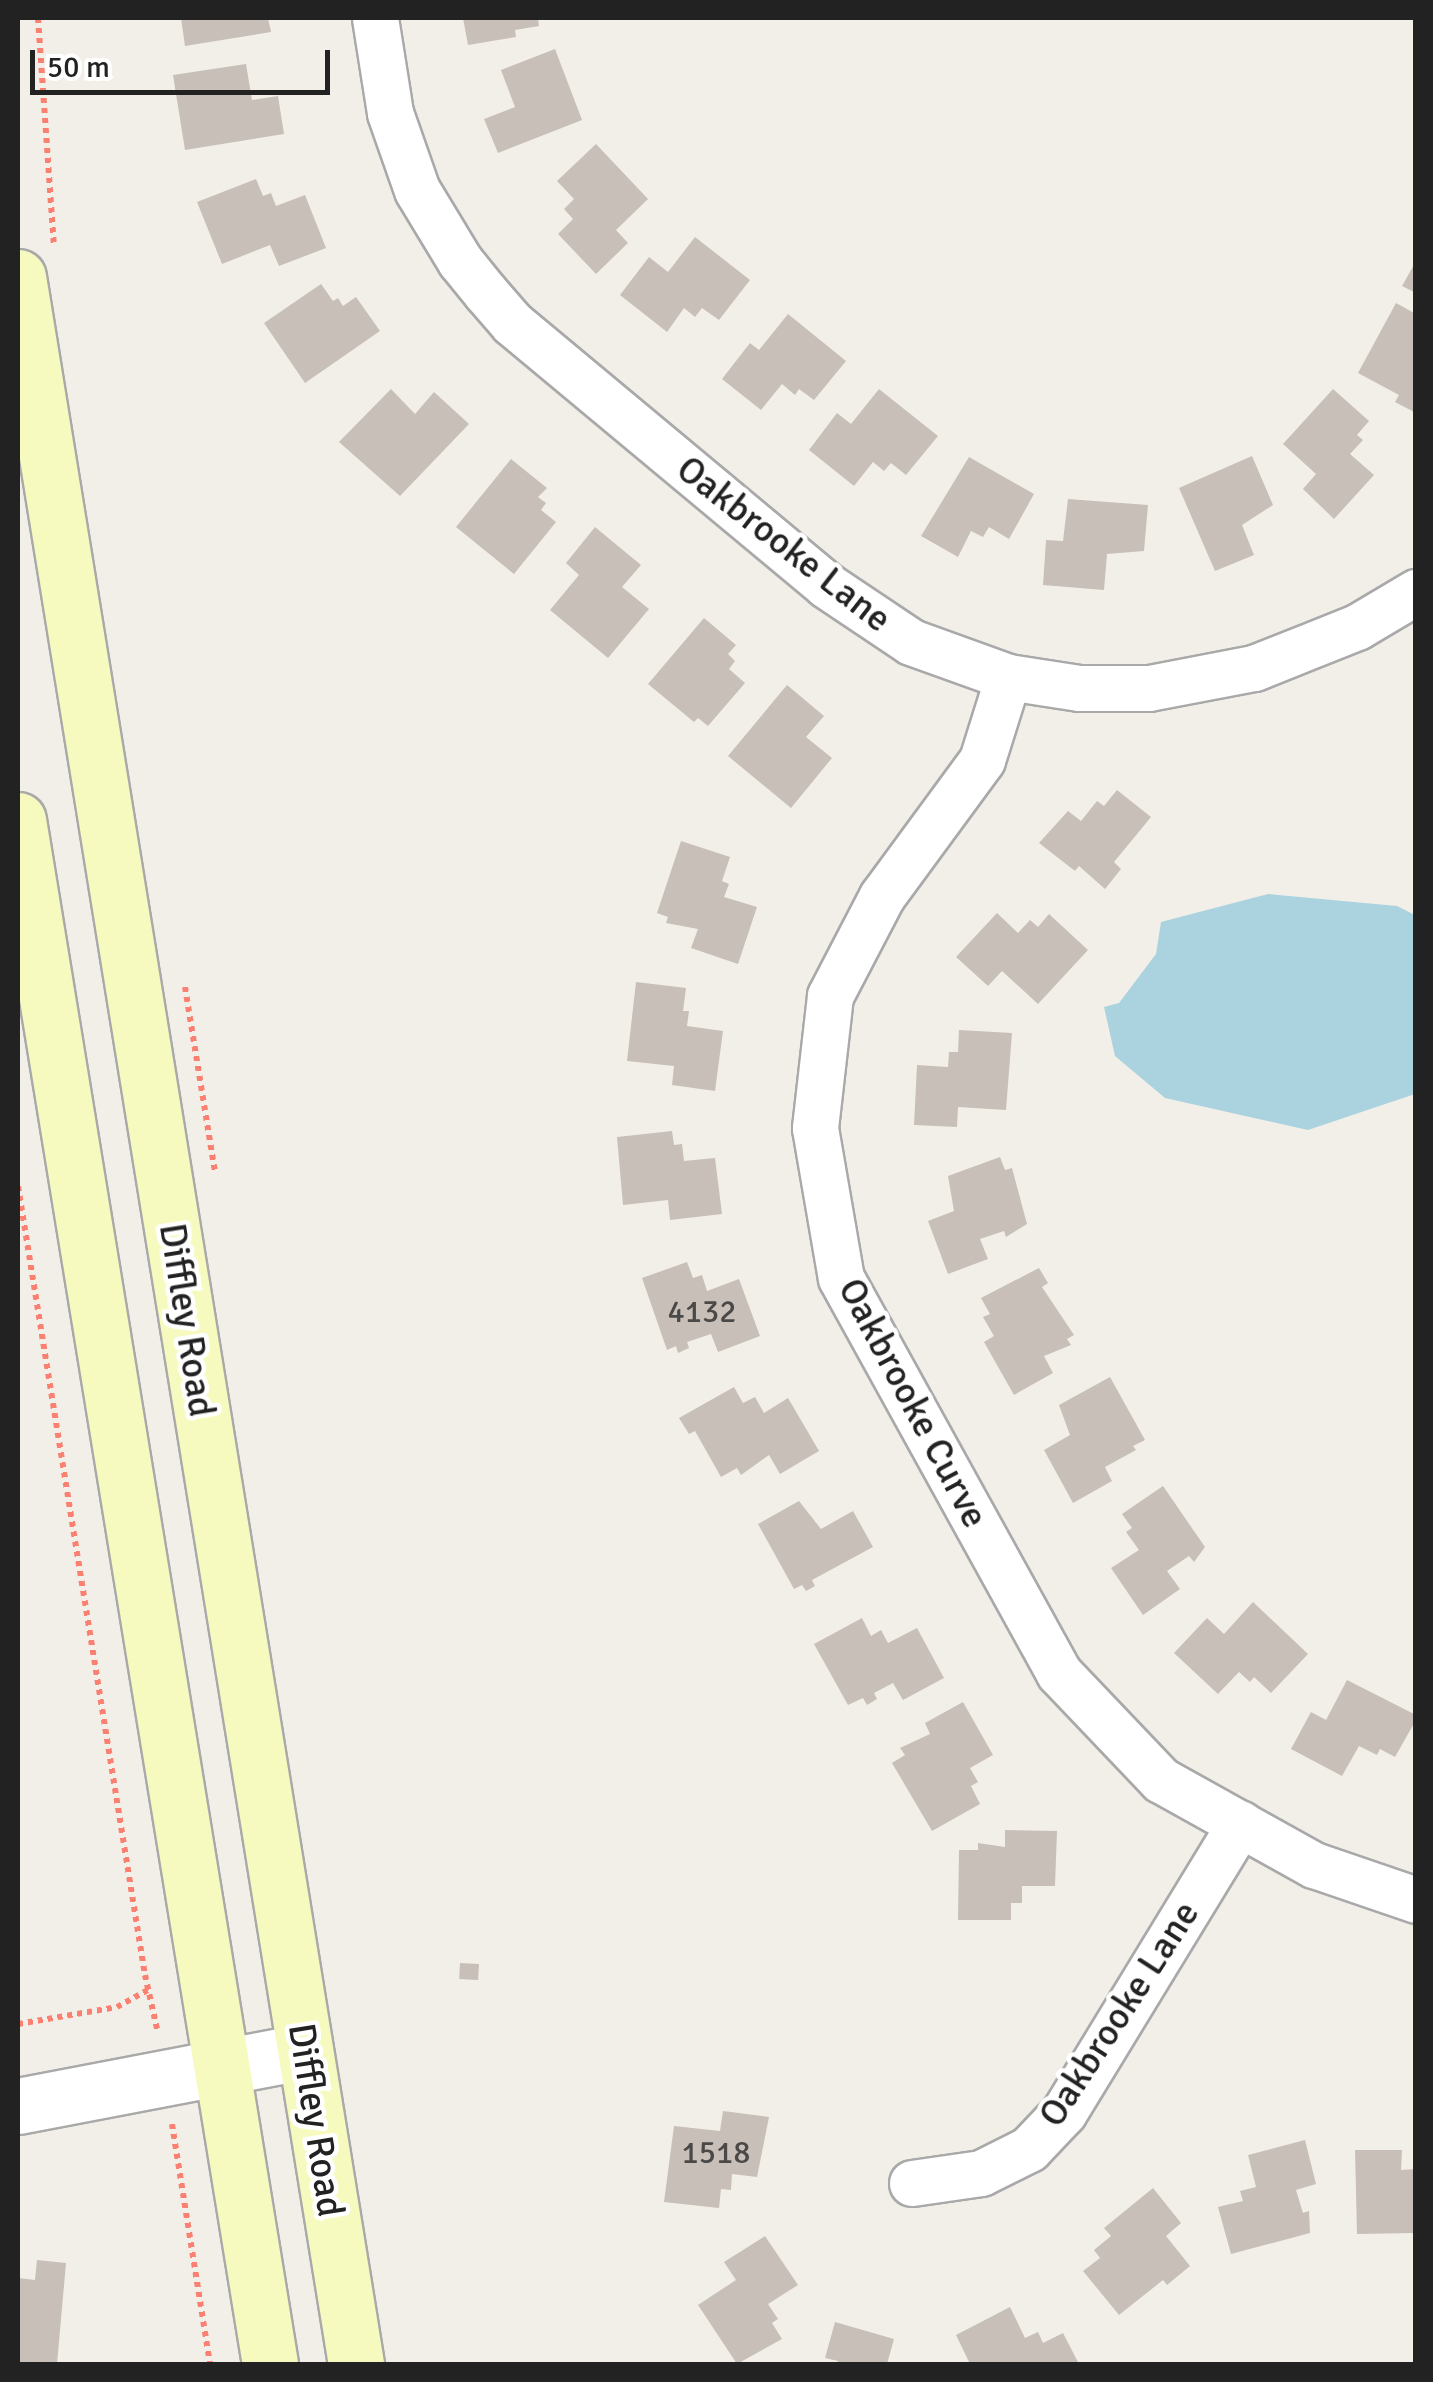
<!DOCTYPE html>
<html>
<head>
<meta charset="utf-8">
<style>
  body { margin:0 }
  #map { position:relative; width:1433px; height:2382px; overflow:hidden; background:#f2efe9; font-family:Signika,sans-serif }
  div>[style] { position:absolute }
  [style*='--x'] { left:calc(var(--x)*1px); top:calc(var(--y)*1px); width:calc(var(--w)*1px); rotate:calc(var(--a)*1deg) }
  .water>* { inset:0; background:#aad3df }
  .building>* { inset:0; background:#c7bfb8; transform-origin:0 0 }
  .path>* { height:6px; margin-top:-3px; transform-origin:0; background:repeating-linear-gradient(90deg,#fa8072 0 5px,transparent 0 10px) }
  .roads { filter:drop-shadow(2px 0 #a9a9a9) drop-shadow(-2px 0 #a9a9a9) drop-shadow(0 2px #a9a9a9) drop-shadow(0 -2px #a9a9a9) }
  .minor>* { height:45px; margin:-22.5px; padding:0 22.5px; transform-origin:22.5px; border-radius:22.5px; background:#fff }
  .tertiary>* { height:55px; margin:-27.5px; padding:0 27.5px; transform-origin:27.5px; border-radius:27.5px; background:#fff }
  .secondary>* { height:55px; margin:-27.5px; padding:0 27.5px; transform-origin:27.5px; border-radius:27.5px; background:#f7fabf }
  span { translate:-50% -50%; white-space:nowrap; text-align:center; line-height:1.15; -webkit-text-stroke:9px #fff; paint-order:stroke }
  .number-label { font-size:32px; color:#4b4948 }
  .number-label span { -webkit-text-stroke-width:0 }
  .street-label { font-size:38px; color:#222 }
  .frame { position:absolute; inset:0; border:20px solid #222; pointer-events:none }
  .scale { position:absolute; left:30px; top:50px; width:300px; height:45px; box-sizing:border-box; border:5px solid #222; border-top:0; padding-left:12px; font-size:30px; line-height:35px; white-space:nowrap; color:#222; -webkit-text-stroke:8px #fff; paint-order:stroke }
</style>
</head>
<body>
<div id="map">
  <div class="water">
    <div style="clip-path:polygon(1268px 894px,1397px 906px,1415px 915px,1415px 1094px,1308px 1130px,1165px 1098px,1115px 1056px,1104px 1007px,1119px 1003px,1156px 954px,1161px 922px)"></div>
  </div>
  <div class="building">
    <div style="clip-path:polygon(181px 18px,268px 18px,271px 32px,185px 46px)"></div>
    <div style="clip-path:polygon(463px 18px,538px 18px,539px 26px,515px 30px,516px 37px,468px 45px)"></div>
    <div style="clip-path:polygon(555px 49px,582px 120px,498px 153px,484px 119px,515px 107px,501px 70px)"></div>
    <div style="clip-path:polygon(246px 64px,252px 100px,278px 96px,284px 134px,185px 150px,173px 75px)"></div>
    <div style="clip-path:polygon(596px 144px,648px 199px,616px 230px,628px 243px,596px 274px,558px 234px,573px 219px,564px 209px,574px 199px,557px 181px)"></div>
    <div style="clip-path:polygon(256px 179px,263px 196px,271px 193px,276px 206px,305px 195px,326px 248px,279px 266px,270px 245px,222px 264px,197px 202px)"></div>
    <div style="clip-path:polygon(695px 237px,750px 280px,719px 320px,702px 308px,695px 317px,684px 308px,667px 332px,620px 295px,649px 257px,668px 272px)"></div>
    <div style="clip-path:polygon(1416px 261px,1416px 293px,1402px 286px)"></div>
    <div style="clip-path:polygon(321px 284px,333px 301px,338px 298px,343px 306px,356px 297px,380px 331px,305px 383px,264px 323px)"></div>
    <div style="clip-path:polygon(1396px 303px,1416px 314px,1416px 413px,1395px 402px,1399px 395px,1358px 373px)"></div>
    <div style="clip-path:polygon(788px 314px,846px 361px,814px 400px,799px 389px,795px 395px,782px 384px,761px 410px,722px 379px,750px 343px,759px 350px)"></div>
    <div style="clip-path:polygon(391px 389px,415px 414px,434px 392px,469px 424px,400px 496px,339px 442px)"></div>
    <div style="clip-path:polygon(879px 389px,938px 436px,906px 475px,891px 463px,884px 471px,873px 462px,854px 486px,809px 450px,837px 413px,851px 424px)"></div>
    <div style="clip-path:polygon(1333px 389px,1369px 421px,1357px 435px,1363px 440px,1350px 454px,1374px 475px,1334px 519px,1303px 489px,1316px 474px,1283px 444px)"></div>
    <div style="clip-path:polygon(1252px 456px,1273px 505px,1242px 525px,1254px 555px,1215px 571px,1179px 488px)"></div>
    <div style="clip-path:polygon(969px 457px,1034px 494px,1009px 539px,989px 527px,983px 537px,971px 531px,958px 557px,921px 536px)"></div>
    <div style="clip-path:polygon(511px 459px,547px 488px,538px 497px,546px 503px,541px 510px,556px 522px,514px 574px,456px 527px)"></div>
    <div style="clip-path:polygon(1068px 499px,1148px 505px,1144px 551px,1107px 554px,1104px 590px,1043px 585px,1046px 540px,1063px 541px)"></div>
    <div style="clip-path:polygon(595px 527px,641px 565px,622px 587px,649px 609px,608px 658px,550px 610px,579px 575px,566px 563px)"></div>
    <div style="clip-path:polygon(704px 618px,736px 645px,728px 654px,735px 661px,729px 669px,745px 683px,708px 726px,698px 718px,694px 722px,648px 684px)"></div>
    <div style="clip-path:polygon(787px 685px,824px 716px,806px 737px,832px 758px,791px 808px,728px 756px)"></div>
    <div style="clip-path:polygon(1117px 790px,1151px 817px,1114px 862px,1121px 869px,1105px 889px,1079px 866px,1075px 871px,1039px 843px,1068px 811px,1081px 821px,1097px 801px,1104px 806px)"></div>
    <div style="clip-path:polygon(681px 841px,730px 857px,722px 881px,729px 884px,724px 897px,757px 907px,738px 964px,691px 948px,698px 929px,666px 923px,668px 917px,657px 913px)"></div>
    <div style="clip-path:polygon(997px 913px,1018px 933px,1030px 920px,1038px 927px,1049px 914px,1088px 950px,1038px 1004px,1002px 971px,988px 986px,956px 957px)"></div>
    <div style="clip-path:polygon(636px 982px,686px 988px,683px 1011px,689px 1011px,687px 1026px,723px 1031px,715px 1091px,672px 1085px,674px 1066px,627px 1061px)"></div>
    <div style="clip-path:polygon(959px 1030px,1012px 1033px,1006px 1110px,958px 1107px,957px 1127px,914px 1125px,917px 1065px,948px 1067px,949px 1052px,958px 1052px)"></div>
    <div style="clip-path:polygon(672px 1131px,674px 1145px,682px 1144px,684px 1161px,715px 1158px,722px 1214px,670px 1220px,668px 1200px,623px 1205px,617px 1137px)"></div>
    <div style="clip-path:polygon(1000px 1157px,1005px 1170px,1012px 1168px,1027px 1224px,1006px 1237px,1004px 1231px,980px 1239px,988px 1259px,948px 1274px,928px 1221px,954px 1211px,948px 1176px)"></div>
    <div style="clip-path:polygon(687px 1262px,693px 1278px,702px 1275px,707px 1291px,739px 1279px,760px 1336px,718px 1352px,711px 1334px,687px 1342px,689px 1348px,678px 1353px,676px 1346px,667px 1350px,642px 1278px)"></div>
    <div style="clip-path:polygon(1039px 1268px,1048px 1283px,1042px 1287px,1074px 1335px,1067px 1339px,1071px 1345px,1044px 1356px,1053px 1373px,1014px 1395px,984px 1342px,994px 1336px,983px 1317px,990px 1314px,981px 1298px)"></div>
    <div style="clip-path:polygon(1110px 1377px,1145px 1440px,1133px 1446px,1136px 1450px,1105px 1467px,1112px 1481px,1073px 1503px,1044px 1450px,1070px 1435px,1059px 1405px)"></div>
    <div style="clip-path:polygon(734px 1387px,743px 1403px,755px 1397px,764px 1413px,788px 1398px,819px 1451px,780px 1474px,769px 1455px,741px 1475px,737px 1468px,721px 1477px,695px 1431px,689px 1434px,679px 1418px)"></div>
    <div style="clip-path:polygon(1163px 1486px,1205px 1547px,1194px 1562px,1189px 1556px,1167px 1571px,1180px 1589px,1143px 1615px,1111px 1568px,1139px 1550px,1126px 1532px,1132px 1528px,1122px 1514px)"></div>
    <div style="clip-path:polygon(799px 1501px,821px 1529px,853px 1511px,873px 1547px,812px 1580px,815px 1586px,806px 1591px,802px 1585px,794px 1589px,758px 1524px)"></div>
    <div style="clip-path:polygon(1253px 1602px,1308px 1654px,1271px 1693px,1254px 1677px,1250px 1682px,1239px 1672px,1218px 1694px,1174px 1653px,1207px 1618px,1224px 1634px)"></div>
    <div style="clip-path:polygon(862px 1618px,871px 1636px,881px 1630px,888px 1643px,917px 1628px,944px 1678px,903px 1700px,893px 1683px,874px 1693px,877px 1699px,867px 1705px,863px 1698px,848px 1705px,814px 1644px)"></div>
    <div style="clip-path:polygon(1347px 1680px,1416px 1715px,1416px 1720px,1395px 1757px,1380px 1749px,1377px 1755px,1359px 1746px,1342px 1776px,1291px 1749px,1311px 1712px,1326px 1720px)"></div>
    <div style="clip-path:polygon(963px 1702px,993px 1755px,970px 1768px,978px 1782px,971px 1786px,980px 1804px,932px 1831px,892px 1763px,905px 1755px,900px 1748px,930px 1734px,925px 1723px)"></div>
    <div style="clip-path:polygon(1005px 1830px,1057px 1831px,1055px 1886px,1022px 1886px,1022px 1903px,1011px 1903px,1011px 1920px,958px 1920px,959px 1850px,978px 1850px,978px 1843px,1005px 1847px)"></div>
    <div style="left:460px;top:1963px;width:19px;height:16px;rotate:3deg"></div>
    <div style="clip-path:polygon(723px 2111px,769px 2117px,757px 2177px,732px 2174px,731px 2190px,721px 2189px,719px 2208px,664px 2202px,674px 2126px,720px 2131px)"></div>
    <div style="clip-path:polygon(1305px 2140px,1316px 2184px,1296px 2190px,1303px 2213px,1309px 2211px,1310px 2233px,1231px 2254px,1218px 2207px,1243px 2201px,1240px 2191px,1256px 2187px,1248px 2155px)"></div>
    <div style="clip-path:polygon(1355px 2150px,1402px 2150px,1401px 2170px,1416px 2169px,1416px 2233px,1357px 2234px)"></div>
    <div style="clip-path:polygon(1153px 2188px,1181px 2223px,1166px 2236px,1190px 2266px,1167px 2285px,1163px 2280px,1119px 2315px,1083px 2271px,1100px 2258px,1094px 2250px,1111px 2236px,1104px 2228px)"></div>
    <div style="clip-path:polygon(765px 2236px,798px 2285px,768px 2304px,778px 2319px,772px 2323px,782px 2339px,737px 2364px,698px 2305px,736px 2280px,724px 2262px)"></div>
    <div style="clip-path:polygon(37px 2260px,66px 2263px,57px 2364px,18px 2364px,18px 2278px,35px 2280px)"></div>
    <div style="clip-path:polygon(1010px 2307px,1025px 2338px,1038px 2332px,1043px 2343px,1063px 2333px,1079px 2364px,970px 2364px,956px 2335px)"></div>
    <div style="clip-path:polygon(835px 2322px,894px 2339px,887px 2364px,837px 2364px,838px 2361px,825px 2358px)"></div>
  </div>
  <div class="path">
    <div style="--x:38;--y:18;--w:229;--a:86"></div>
    <div style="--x:185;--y:987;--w:187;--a:80.8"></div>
    <div style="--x:18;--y:1186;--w:799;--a:80.86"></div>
    <div style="--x:145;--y:1975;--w:59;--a:77.4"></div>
    <div style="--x:18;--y:2024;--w:100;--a:-9.7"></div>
    <div style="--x:117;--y:2007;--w:35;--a:-29"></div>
    <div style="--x:172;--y:2124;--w:243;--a:81"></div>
  </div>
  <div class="roads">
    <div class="minor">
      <div style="--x:375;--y:18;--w:96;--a:81"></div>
      <div style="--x:390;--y:113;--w:82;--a:70.7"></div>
      <div style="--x:417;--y:190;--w:83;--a:58.8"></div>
      <div style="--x:460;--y:261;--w:41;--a:50.9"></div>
      <div style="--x:486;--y:293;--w:40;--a:49"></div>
      <div style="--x:512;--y:323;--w:409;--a:39.8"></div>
      <div style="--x:826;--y:585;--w:102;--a:33.8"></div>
      <div style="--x:911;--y:642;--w:103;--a:19.8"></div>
      <div style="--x:1008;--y:677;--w:72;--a:8.8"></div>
      <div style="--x:1079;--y:688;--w:70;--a:0"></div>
      <div style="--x:1149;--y:688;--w:107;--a:-10.8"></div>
      <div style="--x:1254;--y:668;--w:111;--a:-21.7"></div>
      <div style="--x:1357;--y:627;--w:69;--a:-30.7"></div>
      <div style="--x:1008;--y:677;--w:87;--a:107.4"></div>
      <div style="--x:982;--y:760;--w:169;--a:126.3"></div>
      <div style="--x:882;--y:896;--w:113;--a:117.5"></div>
      <div style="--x:830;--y:996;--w:133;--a:96.5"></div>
      <div style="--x:815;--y:1128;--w:152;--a:80.2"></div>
      <div style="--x:841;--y:1278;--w:451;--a:61.1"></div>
      <div style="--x:1059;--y:1673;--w:148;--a:46.4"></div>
      <div style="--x:1161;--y:1780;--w:175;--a:29.1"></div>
      <div style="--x:1314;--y:1865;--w:108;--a:18.9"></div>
      <div style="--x:912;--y:2183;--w:70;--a:-8.2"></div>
      <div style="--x:981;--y:2173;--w:54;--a:-26.6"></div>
      <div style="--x:1029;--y:2149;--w:51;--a:-46.6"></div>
      <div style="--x:1064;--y:2112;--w:338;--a:-58.6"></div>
    </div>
    <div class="tertiary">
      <div style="--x:18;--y:2106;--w:292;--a:-10.8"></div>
    </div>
    <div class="secondary">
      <div style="--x:18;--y:277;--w:2114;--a:80.8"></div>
      <div style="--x:18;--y:820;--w:1564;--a:80.73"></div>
    </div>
  </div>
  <div class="number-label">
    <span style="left:702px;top:1312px">4132</span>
    <span style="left:716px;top:2153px">1518</span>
  </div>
  <div class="street-label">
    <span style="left:784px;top:544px;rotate:38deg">Oakbrooke Lane</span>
    <span style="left:187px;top:1320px;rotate:81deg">Diffley Road</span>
    <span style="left:913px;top:1403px;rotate:62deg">Oakbrooke Curve</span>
    <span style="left:1119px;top:2014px;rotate:-57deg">Oakbrooke Lane</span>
    <span style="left:316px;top:2120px;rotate:81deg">Diffley Road</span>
  </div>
  <div class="frame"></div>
  <div class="scale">50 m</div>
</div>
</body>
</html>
